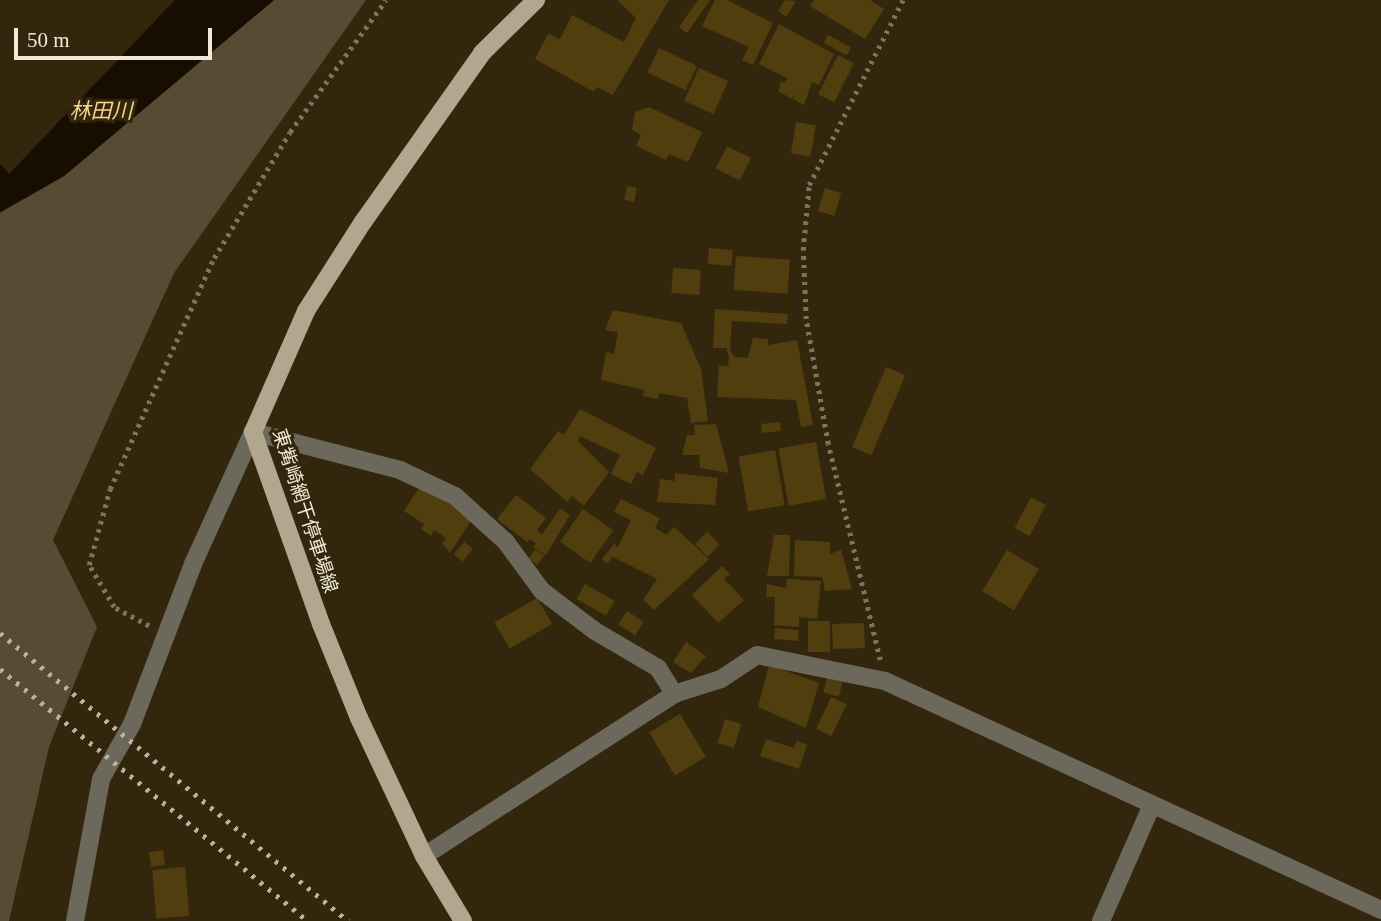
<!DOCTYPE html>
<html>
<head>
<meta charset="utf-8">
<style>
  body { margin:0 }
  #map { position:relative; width:1381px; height:921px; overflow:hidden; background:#32270d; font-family:"Times New Roman","Noto Sans JP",serif }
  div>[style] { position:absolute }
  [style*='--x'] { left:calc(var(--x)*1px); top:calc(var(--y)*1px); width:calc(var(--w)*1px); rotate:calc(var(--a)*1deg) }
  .green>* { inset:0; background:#574c33 }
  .water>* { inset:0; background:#170d00 }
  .building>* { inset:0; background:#513e0f; transform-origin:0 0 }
  .path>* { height:4.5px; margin-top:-2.25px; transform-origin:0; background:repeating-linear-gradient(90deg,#7d735e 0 3.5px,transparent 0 8.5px) }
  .minor>* { height:18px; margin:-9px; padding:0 9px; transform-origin:9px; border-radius:9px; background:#6d685c }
  .major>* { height:18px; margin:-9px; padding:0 9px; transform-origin:9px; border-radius:9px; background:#b2a68e }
  .rail>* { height:5px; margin-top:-2.5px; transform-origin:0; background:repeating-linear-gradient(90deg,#b9b09e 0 3.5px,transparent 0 10.5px) }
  span { translate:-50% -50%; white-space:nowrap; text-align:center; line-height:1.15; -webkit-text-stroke:6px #32270d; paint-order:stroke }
  .street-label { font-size:19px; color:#f0e8d9 }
  .water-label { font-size:21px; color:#f7d68f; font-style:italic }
  .scale { position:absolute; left:14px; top:28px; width:198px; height:32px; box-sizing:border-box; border:4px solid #f0e8d9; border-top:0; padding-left:9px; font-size:21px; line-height:24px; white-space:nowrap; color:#f0e8d9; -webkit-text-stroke:5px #32270d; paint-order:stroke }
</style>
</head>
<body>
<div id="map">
  <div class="green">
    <div style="clip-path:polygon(274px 0,366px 0,174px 273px,53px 540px,97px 627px,49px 747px,9px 921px,0 921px,0 213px,64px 176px)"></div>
  </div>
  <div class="water">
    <div style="clip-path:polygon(175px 0,274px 0,64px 176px,0 212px,0 164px,9px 174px)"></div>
  </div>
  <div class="building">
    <div style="clip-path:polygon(617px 0,669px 0,613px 95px,597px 87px,594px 92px,535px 59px,548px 34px,560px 39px,572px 15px,624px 42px,636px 18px)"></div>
    <div style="clip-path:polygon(698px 0,710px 0,687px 33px,679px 27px)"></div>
    <div style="clip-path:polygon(715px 0,727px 0,773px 23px,753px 65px,742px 60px,749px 47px,702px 26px)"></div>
    <div style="clip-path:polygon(785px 0,796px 1px,786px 17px,778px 11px)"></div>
    <div style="clip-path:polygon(814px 0,870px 0,884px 9px,865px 39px,810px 6px)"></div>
    <div style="clip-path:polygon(779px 24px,834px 54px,819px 85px,812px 82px,804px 105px,793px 99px,796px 92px,792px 99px,778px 91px,781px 81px,785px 83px,787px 78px,759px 64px)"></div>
    <div style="left:828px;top:35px;width:26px;height:9px;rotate:28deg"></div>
    <div style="left:659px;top:48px;width:42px;height:27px;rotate:25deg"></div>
    <div style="left:838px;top:55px;width:18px;height:44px;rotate:27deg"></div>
    <div style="left:699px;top:68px;width:32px;height:36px;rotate:24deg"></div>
    <div style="clip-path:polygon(649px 107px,702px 132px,688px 162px,669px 154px,666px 160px,636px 146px,641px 135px,632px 130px,635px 112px)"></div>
    <div style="left:796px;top:122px;width:20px;height:32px;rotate:9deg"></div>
    <div style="left:727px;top:146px;width:27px;height:25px;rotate:27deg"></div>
    <div style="left:627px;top:186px;width:10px;height:14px;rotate:11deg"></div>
    <div style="left:825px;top:188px;width:17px;height:24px;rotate:17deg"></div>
    <div style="left:709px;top:248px;width:24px;height:16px;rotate:5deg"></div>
    <div style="left:736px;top:256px;width:54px;height:34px;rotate:4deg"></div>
    <div style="left:673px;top:268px;width:28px;height:25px;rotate:4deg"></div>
    <div style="clip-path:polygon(715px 309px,788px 314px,787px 324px,732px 321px,730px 349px,734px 357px,748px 358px,753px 338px,768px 339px,768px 345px,797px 340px,813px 425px,801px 427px,796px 400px,717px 397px,719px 366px,728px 366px,729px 357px,726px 348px,713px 348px)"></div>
    <div style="clip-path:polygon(613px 310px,681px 323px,701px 369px,708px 421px,691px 423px,687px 398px,659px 393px,658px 399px,643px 396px,644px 390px,601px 380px,606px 352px,614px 354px,618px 332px,605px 330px)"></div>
    <div style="left:886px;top:367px;width:21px;height:87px;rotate:23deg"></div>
    <div style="clip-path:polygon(580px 409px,656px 448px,643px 475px,637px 472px,631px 484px,611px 474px,620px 455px,580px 436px,578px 441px,609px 472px,584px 506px,572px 496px,567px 502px,530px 469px,558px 431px,564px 435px)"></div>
    <div style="left:780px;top:422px;width:9px;height:19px;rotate:84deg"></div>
    <div style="clip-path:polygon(716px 424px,729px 473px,700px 468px,699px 455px,682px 455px,687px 435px,695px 435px,694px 425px)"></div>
    <div style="left:816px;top:442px;width:58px;height:38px;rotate:80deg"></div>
    <div style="left:775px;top:450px;width:56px;height:37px;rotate:80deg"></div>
    <div style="clip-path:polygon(675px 473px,718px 478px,715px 505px,657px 502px,660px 479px,675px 481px)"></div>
    <div style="clip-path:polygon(421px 485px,473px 518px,450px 553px,442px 543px,446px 538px,434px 530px,431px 536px,421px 529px,424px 524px,404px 511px)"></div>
    <div style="clip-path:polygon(516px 495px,546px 518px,537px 530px,542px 535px,560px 508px,570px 515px,546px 555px,533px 547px,536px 543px,530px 539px,527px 542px,497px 519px)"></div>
    <div style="left:1031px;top:497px;width:17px;height:35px;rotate:28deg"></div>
    <div style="clip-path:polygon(621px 499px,660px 518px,655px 528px,666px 535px,674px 527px,709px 559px,654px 610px,643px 600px,657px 579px,613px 557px,607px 563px,602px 559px,614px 544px,618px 547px,631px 520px,614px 512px)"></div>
    <div style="left:583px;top:509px;width:37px;height:40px;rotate:35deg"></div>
    <div style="left:707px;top:532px;width:18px;height:17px;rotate:45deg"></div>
    <div style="clip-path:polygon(774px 535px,790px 535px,789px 576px,767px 576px)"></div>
    <div style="clip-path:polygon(795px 540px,830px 542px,830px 554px,841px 550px,852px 589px,825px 591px,822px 577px,794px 576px)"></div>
    <div style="left:464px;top:542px;width:11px;height:16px;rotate:38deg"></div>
    <div style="left:535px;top:549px;width:11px;height:12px;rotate:34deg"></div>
    <div style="left:1007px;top:550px;width:37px;height:48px;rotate:31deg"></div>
    <div style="clip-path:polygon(722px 566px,730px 574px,724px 579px,744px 600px,718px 623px,692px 595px)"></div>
    <div style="clip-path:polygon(787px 579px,821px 581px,817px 619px,799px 617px,799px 627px,774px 625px,775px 597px,766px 597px,767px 584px,786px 588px)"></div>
    <div style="left:585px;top:584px;width:34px;height:17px;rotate:30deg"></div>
    <div style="left:537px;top:598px;width:30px;height:49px;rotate:60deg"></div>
    <div style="left:627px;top:611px;width:20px;height:16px;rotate:33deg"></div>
    <div style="left:808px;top:621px;width:22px;height:31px"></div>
    <div style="left:864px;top:623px;width:25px;height:32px;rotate:88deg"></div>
    <div style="left:775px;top:628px;width:24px;height:11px;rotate:5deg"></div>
    <div style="clip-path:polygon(686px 642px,706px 656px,691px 673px,673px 662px)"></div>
    <div style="clip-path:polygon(769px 665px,819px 683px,806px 728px,758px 707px)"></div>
    <div style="left:827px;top:678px;width:16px;height:15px;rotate:14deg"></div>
    <div style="left:831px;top:697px;width:17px;height:35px;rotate:25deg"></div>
    <div style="left:680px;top:714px;width:50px;height:36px;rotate:59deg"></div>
    <div style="left:725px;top:719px;width:17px;height:25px;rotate:17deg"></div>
    <div style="clip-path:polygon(766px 739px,794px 748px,797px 741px,807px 745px,799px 769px,760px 756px)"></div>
    <div style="left:163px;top:850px;width:15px;height:14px;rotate:82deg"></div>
    <div style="left:185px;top:867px;width:49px;height:33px;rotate:85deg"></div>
  </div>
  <div class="path">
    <div style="--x:149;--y:626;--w:40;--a:-152"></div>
    <div style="--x:114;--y:607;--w:49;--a:-120.8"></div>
    <div style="--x:89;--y:565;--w:79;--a:-74.6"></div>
    <div style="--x:110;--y:489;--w:253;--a:-65.8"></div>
    <div style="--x:214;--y:258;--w:147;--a:-58.9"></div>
    <div style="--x:290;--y:132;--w:163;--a:-54"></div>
    <div style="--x:880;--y:660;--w:222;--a:-103.5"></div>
    <div style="--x:828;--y:444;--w:127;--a:-100"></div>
    <div style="--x:806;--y:319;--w:69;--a:-92.5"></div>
    <div style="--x:803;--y:250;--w:65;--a:-84.7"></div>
    <div style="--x:809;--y:185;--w:208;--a:-63.1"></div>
  </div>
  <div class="minor">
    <div style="--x:424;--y:856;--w:298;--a:-32.9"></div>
    <div style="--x:674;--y:694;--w:49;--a:-17.7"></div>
    <div style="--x:721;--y:679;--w:43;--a:-33.7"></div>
    <div style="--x:757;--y:655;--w:131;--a:11.5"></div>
    <div style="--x:885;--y:681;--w:546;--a:24.78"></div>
    <div style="--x:75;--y:921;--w:144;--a:-79.6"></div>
    <div style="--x:101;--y:779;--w:63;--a:-60.6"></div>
    <div style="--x:132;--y:724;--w:171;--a:-69.1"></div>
    <div style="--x:193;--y:564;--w:145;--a:-65.6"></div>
    <div style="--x:253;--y:432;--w:152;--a:14.5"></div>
    <div style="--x:400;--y:470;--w:61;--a:25.3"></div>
    <div style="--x:455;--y:496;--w:69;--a:42"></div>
    <div style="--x:506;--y:542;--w:61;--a:53.7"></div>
    <div style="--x:542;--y:591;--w:66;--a:37"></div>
    <div style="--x:595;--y:631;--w:73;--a:30.4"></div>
    <div style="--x:658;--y:668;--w:31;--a:58"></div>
    <div style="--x:1101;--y:921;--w:124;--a:-66.3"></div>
  </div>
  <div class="major">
    <div style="--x:463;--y:921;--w:76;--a:-121"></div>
    <div style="--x:424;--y:856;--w:153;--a:-115.2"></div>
    <div style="--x:359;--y:718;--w:101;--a:-112"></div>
    <div style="--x:321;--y:624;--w:204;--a:-109.5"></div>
    <div style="--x:253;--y:432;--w:132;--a:-66.3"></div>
    <div style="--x:306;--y:311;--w:106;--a:-57.4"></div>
    <div style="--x:363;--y:222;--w:207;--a:-54.8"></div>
    <div style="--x:482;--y:53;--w:76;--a:-44.5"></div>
  </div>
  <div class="rail">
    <div style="--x:0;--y:633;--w:452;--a:39.6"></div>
    <div style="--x:0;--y:669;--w:398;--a:39.3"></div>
  </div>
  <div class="street-label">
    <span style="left:305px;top:511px;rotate:72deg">東觜崎網干停車場線</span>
  </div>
  <div class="water-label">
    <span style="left:101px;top:111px">林田川</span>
  </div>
  <div class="scale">50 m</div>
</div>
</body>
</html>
